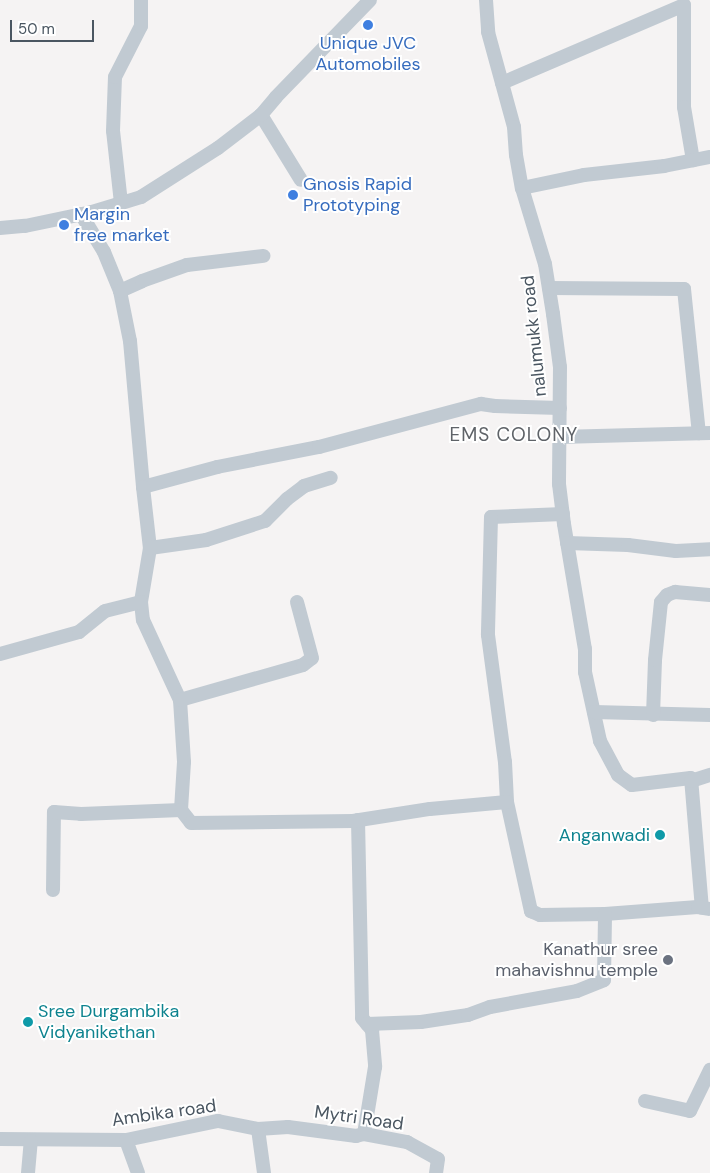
<!DOCTYPE html>
<html>
<head>
<meta charset="utf-8">
<style>
  body { margin:0 }
  #map { position:relative; width:710px; height:1173px; overflow:hidden; background:#f5f3f3; font-family:"DM Sans",sans-serif }
  div>[style] { position:absolute }
  [style*='--x'] { left:calc(var(--x)*1px); top:calc(var(--y)*1px); width:calc(var(--w)*1px); rotate:calc(var(--a)*1deg) }
  .minor>* { height:14px; margin:-7px; padding:0 7px; transform-origin:7px; border-radius:7px; background:#c1cad2 }
  .dots>* { width:14px; height:14px; translate:-50% -50%; box-sizing:border-box; border:2px solid #fff; border-radius:50% }
  span { translate:-50% -50%; white-space:nowrap; text-align:center; line-height:1.15; -webkit-text-stroke:4px #fff; paint-order:stroke }
  .shop-label { font-size:18px; color:#366cbe }
  .left { translate:0 -50%; text-align:left }
  .street-label { font-size:18px; color:#4a5661 }
  .culture-label { font-size:18px; color:#0d838f }
  .right { translate:-100% -50%; text-align:right }
  .worship-label { font-size:18px; color:#5b616d }
  .neighbourhood-label { font-size:19px; color:#5f6368; letter-spacing:1px }
  .scale { position:absolute; left:10px; top:20px; width:84px; height:22px; box-sizing:border-box; border:2px solid #4a5661; border-top:0; padding-left:6px; font-size:15px; line-height:18px; white-space:nowrap; color:#4a5661; -webkit-text-stroke:4px #fff; paint-order:stroke }
</style>
</head>
<body>
<div id="map">
  <div class="minor">
    <div style="--x:486;--y:0;--w:32;--a:86"></div>
    <div style="--x:488;--y:32;--w:98;--a:74.7"></div>
    <div style="--x:514;--y:127;--w:28;--a:86"></div>
    <div style="--x:516;--y:155;--w:34;--a:80"></div>
    <div style="--x:522;--y:188;--w:79;--a:73.2"></div>
    <div style="--x:545;--y:264;--w:51;--a:80.9"></div>
    <div style="--x:553;--y:314;--w:53;--a:82.5"></div>
    <div style="--x:560;--y:367;--w:117;--a:90.5"></div>
    <div style="--x:559;--y:484;--w:40;--a:82.9"></div>
    <div style="--x:564;--y:524;--w:127;--a:80.5"></div>
    <div style="--x:585;--y:649;--w:23;--a:90"></div>
    <div style="--x:585;--y:672;--w:71;--a:77.7"></div>
    <div style="--x:600;--y:741;--w:38;--a:62"></div>
    <div style="--x:618;--y:775;--w:17;--a:36"></div>
    <div style="--x:632;--y:785;--w:59;--a:-6.8"></div>
    <div style="--x:691;--y:778;--w:130;--a:85.2"></div>
    <div style="--x:502;--y:83;--w:198;--a:-23.2"></div>
    <div style="--x:684;--y:5;--w:102;--a:90"></div>
    <div style="--x:684;--y:107;--w:54;--a:80.4"></div>
    <div style="--x:261;--y:115;--w:76;--a:58.4"></div>
    <div style="--x:522;--y:188;--w:63;--a:-11.8"></div>
    <div style="--x:584;--y:175;--w:81;--a:-6.4"></div>
    <div style="--x:664;--y:166;--w:47;--a:-11.1"></div>
    <div style="--x:121;--y:203;--w:72;--a:-96.3"></div>
    <div style="--x:113;--y:131;--w:54;--a:-87.9"></div>
    <div style="--x:115;--y:77;--w:57;--a:-63"></div>
    <div style="--x:141;--y:26;--w:26;--a:-90"></div>
    <div style="--x:81;--y:214;--w:44;--a:58.8"></div>
    <div style="--x:104;--y:252;--w:42;--a:67.7"></div>
    <div style="--x:120;--y:291;--w:51;--a:78.7"></div>
    <div style="--x:130;--y:341;--w:147;--a:84.9"></div>
    <div style="--x:143;--y:487;--w:77;--a:-15.1"></div>
    <div style="--x:217;--y:467;--w:104;--a:-11.1"></div>
    <div style="--x:319;--y:447;--w:168;--a:-14.9"></div>
    <div style="--x:481;--y:404;--w:14;--a:8"></div>
    <div style="--x:495;--y:406;--w:65;--a:1.8"></div>
    <div style="--x:0;--y:228;--w:25;--a:-5"></div>
    <div style="--x:25;--y:226;--w:68;--a:-11.8"></div>
    <div style="--x:92;--y:212;--w:51;--a:-17"></div>
    <div style="--x:141;--y:197;--w:91;--a:-32.5"></div>
    <div style="--x:218;--y:148;--w:54;--a:-37.5"></div>
    <div style="--x:261;--y:115;--w:23;--a:-50"></div>
    <div style="--x:276;--y:97;--w:135;--a:-45.9"></div>
    <div style="--x:549;--y:288;--w:135;--a:0.4"></div>
    <div style="--x:684;--y:289;--w:145;--a:84.1"></div>
    <div style="--x:120;--y:291;--w:24;--a:-24"></div>
    <div style="--x:142;--y:281;--w:48;--a:-19.6"></div>
    <div style="--x:187;--y:265;--w:77;--a:-6.8"></div>
    <div style="--x:559;--y:437;--w:151;--a:-1.5"></div>
    <div style="--x:143;--y:487;--w:61;--a:83.5"></div>
    <div style="--x:150;--y:548;--w:55;--a:99.5"></div>
    <div style="--x:141;--y:602;--w:18;--a:84"></div>
    <div style="--x:143;--y:620;--w:88;--a:65.2"></div>
    <div style="--x:180;--y:700;--w:62;--a:86.3"></div>
    <div style="--x:184;--y:762;--w:48;--a:93.6"></div>
    <div style="--x:563;--y:514;--w:72;--a:177.6"></div>
    <div style="--x:491;--y:517;--w:118;--a:91.5"></div>
    <div style="--x:488;--y:635;--w:128;--a:82.4"></div>
    <div style="--x:505;--y:762;--w:40;--a:87.1"></div>
    <div style="--x:507;--y:802;--w:112;--a:77.6"></div>
    <div style="--x:531;--y:911;--w:10;--a:24"></div>
    <div style="--x:540;--y:915;--w:65;--a:-0.9"></div>
    <div style="--x:605;--y:914;--w:93;--a:-4.3"></div>
    <div style="--x:698;--y:907;--w:11;--a:10"></div>
    <div style="--x:567;--y:543;--w:61;--a:1.9"></div>
    <div style="--x:628;--y:545;--w:48;--a:7.1"></div>
    <div style="--x:676;--y:551;--w:34;--a:-3"></div>
    <div style="--x:150;--y:548;--w:57;--a:-8.1"></div>
    <div style="--x:206;--y:540;--w:62;--a:-17.9"></div>
    <div style="--x:265;--y:521;--w:31;--a:-45"></div>
    <div style="--x:287;--y:499;--w:21;--a:-37"></div>
    <div style="--x:304;--y:486;--w:28;--a:-17"></div>
    <div style="--x:0;--y:654;--w:82;--a:-15.6"></div>
    <div style="--x:79;--y:632;--w:33;--a:-39"></div>
    <div style="--x:105;--y:611;--w:37;--a:-14"></div>
    <div style="--x:180;--y:700;--w:128;--a:-15.9"></div>
    <div style="--x:303;--y:665;--w:11;--a:-38"></div>
    <div style="--x:312;--y:658;--w:58;--a:-105"></div>
    <div style="--x:594;--y:712;--w:116;--a:1.5"></div>
    <div style="--x:653;--y:715;--w:55;--a:-87.9"></div>
    <div style="--x:655;--y:660;--w:58;--a:-84.1"></div>
    <div style="--x:661;--y:602;--w:9;--a:-49"></div>
    <div style="--x:667;--y:595;--w:9;--a:-21"></div>
    <div style="--x:675;--y:592;--w:35;--a:5"></div>
    <div style="--x:691;--y:781;--w:20;--a:-18"></div>
    <div style="--x:358;--y:820;--w:198;--a:88.8"></div>
    <div style="--x:362;--y:1018;--w:16;--a:50"></div>
    <div style="--x:372;--y:1030;--w:37;--a:85"></div>
    <div style="--x:375;--y:1067;--w:68;--a:99.3"></div>
    <div style="--x:53;--y:890;--w:78;--a:-89.3"></div>
    <div style="--x:54;--y:812;--w:27;--a:4"></div>
    <div style="--x:81;--y:814;--w:100;--a:-2.3"></div>
    <div style="--x:181;--y:810;--w:16;--a:52"></div>
    <div style="--x:191;--y:823;--w:162;--a:-0.7"></div>
    <div style="--x:353;--y:821;--w:78;--a:-8.9"></div>
    <div style="--x:430;--y:809;--w:77;--a:-5.2"></div>
    <div style="--x:367;--y:1024;--w:54;--a:-2.1"></div>
    <div style="--x:421;--y:1022;--w:48;--a:-8.5"></div>
    <div style="--x:468;--y:1015;--w:23;--a:-20"></div>
    <div style="--x:490;--y:1007;--w:88;--a:-10.4"></div>
    <div style="--x:577;--y:991;--w:29;--a:-22"></div>
    <div style="--x:604;--y:980;--w:66;--a:-89.1"></div>
    <div style="--x:645;--y:1101;--w:46;--a:12.5"></div>
    <div style="--x:690;--y:1111;--w:46;--a:-64"></div>
    <div style="--x:258;--y:1129;--w:30;--a:-4"></div>
    <div style="--x:288;--y:1127;--w:69;--a:7.5"></div>
    <div style="--x:356;--y:1136;--w:8;--a:-14"></div>
    <div style="--x:364;--y:1134;--w:44;--a:10.5"></div>
    <div style="--x:407;--y:1142;--w:35;--a:29"></div>
    <div style="--x:438;--y:1159;--w:14;--a:98"></div>
    <div style="--x:0;--y:1139;--w:126;--a:0.5"></div>
    <div style="--x:126;--y:1140;--w:94;--a:-11.7"></div>
    <div style="--x:218;--y:1121;--w:41;--a:11.3"></div>
    <div style="--x:258;--y:1129;--w:44;--a:82.2"></div>
    <div style="--x:126;--y:1140;--w:35;--a:70"></div>
    <div style="--x:28;--y:1173;--w:32;--a:-85"></div>
  </div>
  <div class="dots">
    <div style="left:368px;top:25px;background:#3f7fe0"></div>
    <div style="left:293px;top:195px;background:#3f7fe0"></div>
    <div style="left:64px;top:225px;background:#3f7fe0"></div>
    <div style="left:660px;top:835px;background:#0f9aa8"></div>
    <div style="left:668px;top:960px;background:#6b7280"></div>
    <div style="left:28px;top:1022px;background:#0f9aa8"></div>
  </div>
  <div class="shop-label">
    <span style="left:368px;top:54px">Unique JVC<br>Automobiles</span>
    <span class="left" style="left:303px;top:195px">Gnosis Rapid<br>Prototyping</span>
    <span class="left" style="left:74px;top:225px">Margin<br>free market</span>
  </div>
  <div class="street-label">
    <span style="left:534px;top:336px;rotate:-96deg">nalumukk road</span>
    <span style="left:164px;top:1113px;rotate:-8deg">Ambika road</span>
    <span style="left:359px;top:1118px;rotate:8deg">Mytri Road</span>
  </div>
  <div class="culture-label">
    <span class="right" style="left:650px;top:835px">Anganwadi</span>
    <span class="left" style="left:38px;top:1022px">Sree Durgambika<br>Vidyanikethan</span>
  </div>
  <div class="worship-label">
    <span class="right" style="left:658px;top:960px">Kanathur sree<br>mahavishnu temple</span>
  </div>
  <div class="neighbourhood-label">
    <span style="left:514px;top:435px">EMS COLONY</span>
  </div>
  <div class="scale">50 m</div>
</div>
</body>
</html>
